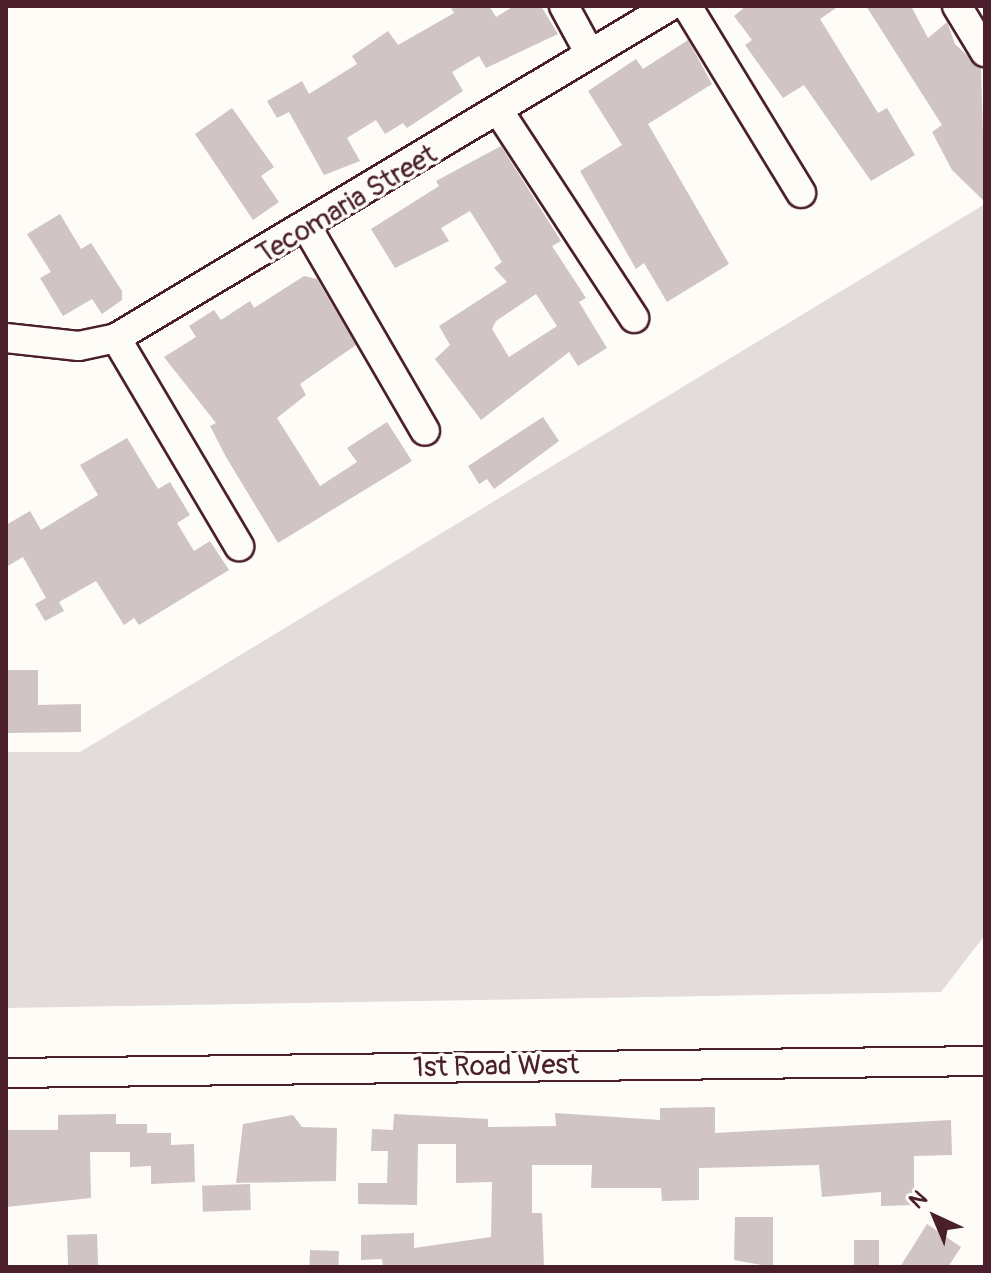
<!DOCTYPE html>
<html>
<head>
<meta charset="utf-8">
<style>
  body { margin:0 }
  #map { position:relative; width:991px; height:1273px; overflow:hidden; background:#fdfcf7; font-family:Pangolin,sans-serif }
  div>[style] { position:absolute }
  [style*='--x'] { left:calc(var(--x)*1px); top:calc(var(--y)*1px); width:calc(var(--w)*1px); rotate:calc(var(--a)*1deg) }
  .green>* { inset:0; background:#e3dcda }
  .building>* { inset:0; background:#d0c5c4; transform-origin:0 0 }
  .roads { filter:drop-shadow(2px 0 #4a1f2b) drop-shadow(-2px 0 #4a1f2b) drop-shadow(0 2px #4a1f2b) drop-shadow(0 -2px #4a1f2b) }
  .minor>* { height:28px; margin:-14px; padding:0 14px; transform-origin:14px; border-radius:14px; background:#fdfcf7 }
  span { translate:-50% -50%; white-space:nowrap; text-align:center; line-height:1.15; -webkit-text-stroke:7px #fdfcf7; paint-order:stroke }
  .street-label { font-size:28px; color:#4a1f2b }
  .frame { position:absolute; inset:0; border:8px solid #4a1f2b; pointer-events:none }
  .north { position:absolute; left:895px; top:1177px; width:80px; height:80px; -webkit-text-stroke:6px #fdfcf7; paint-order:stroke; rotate:316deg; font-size:22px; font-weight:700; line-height:32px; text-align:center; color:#4a1f2b }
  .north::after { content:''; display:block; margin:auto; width:28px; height:36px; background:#4a1f2b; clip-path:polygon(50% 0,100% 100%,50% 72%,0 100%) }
</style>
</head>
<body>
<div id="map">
  <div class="green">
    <div style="clip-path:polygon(985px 204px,985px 935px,941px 992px,6px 1008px,6px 752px,80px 752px)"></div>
  </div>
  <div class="building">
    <div style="clip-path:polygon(450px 6px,489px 6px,496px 17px,514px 6px,541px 6px,558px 34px,486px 68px,479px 56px,452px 72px,463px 91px,407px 128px,403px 123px,385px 134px,376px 120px,347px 138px,360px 161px,324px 175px,289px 112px,277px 118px,267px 101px,302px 81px,309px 94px,357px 64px,352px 56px,388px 31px,398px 45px,454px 13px)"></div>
    <div style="clip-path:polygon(746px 6px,839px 6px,820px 19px,878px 113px,887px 108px,915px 155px,871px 181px,804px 85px,783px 98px,745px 45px,752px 40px,734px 16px)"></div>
    <div style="clip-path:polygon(866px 6px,911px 6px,928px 38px,947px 22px,955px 44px,981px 68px,985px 202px,952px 170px,932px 132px,942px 125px)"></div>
    <div style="clip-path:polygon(688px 40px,712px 84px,648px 124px,729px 264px,667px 302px,644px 263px,636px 269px,580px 171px,622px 145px,588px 91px,636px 59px,643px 69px)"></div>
    <div style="clip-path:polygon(232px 108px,274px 167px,261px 176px,279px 202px,253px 220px,195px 134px)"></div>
    <div style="clip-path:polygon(evenodd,501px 146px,561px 241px,552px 246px,586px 298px,579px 302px,607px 348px,578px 366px,569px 352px,481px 420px,435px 359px,450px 345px,439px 326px,507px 282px,494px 268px,502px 262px,470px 211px,441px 228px,449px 241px,395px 268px,371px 229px,439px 186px,436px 181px,501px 146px,536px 294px,557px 326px,509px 357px,492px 329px,496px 321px,536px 294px)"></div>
    <div style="clip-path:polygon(60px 214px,81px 249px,91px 243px,122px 291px,122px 300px,102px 314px,92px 299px,63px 316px,40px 278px,51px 272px,27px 234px)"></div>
    <div style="clip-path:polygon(304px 276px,317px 279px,356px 345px,300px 384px,306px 395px,277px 418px,320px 486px,357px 462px,347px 448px,387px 422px,412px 461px,278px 543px,226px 457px,210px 426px,216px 423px,164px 357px,196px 337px,189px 326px,214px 310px,221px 320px,250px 301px,254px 308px)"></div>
    <div style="clip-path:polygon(543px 417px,559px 441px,494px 489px,487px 479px,479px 484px,468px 466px)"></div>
    <div style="clip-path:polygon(127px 438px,158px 489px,170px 482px,190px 515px,177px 523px,194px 551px,210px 541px,229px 570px,139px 625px,134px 618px,124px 625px,96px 581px,59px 602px,64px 611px,45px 621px,35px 604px,46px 598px,23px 557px,6px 567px,6px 525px,30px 511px,41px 530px,98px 495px,80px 465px)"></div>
    <div style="clip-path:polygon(6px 670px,38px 670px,38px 705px,81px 704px,81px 732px,6px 733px)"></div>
    <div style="clip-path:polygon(715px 1107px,715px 1133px,951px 1120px,952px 1155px,914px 1156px,914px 1205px,881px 1206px,881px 1192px,822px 1197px,819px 1165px,699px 1168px,699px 1200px,662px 1201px,661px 1188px,591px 1188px,592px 1165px,532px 1165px,532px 1213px,542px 1213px,544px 1267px,383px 1267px,382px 1259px,361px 1260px,361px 1235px,414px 1233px,414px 1248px,491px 1237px,492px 1182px,456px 1183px,456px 1144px,418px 1144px,417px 1205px,358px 1204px,358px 1183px,387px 1183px,388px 1151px,371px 1151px,372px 1129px,393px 1130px,394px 1114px,488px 1119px,488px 1127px,556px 1126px,555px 1113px,660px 1120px,660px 1108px)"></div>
    <div style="clip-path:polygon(116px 1114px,116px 1124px,147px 1124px,147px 1133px,171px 1133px,171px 1145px,194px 1144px,195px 1182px,151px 1184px,151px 1166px,130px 1167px,130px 1152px,90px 1152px,91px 1198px,6px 1207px,6px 1130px,58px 1130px,58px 1115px)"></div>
    <div style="clip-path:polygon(293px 1115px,302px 1127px,337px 1128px,336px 1181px,236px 1183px,243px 1124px)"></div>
    <div style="left:250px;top:1184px;width:26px;height:48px;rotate:88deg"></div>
    <div style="clip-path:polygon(735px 1217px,773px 1217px,773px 1267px,734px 1260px)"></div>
    <div style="clip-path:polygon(927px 1224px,961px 1247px,948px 1267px,900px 1267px)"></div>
    <div style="left:97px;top:1234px;width:33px;height:30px;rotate:88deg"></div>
    <div style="left:854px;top:1240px;width:25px;height:27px"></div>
    <div style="left:310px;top:1250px;width:29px;height:17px;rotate:2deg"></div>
  </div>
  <div class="roads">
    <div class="minor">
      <div style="--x:564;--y:6;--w:52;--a:61.5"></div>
      <div style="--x:687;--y:6;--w:219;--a:58.6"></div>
      <div style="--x:957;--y:6;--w:54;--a:58.7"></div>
      <div style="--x:500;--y:113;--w:245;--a:56.8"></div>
      <div style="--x:308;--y:229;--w:233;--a:59.9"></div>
      <div style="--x:6;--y:338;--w:73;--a:6.3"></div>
      <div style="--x:79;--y:346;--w:38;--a:-12"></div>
      <div style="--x:116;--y:338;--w:646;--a:-30.93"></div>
      <div style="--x:116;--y:338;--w:242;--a:59.4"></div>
      <div style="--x:6;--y:1073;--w:979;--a:-0.7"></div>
    </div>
  </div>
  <div class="street-label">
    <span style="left:347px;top:205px;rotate:-31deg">Tecomaria Street</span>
    <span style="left:496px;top:1067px;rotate:-1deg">1st Road West</span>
  </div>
  <div class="frame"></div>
  <div class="north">N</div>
</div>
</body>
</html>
